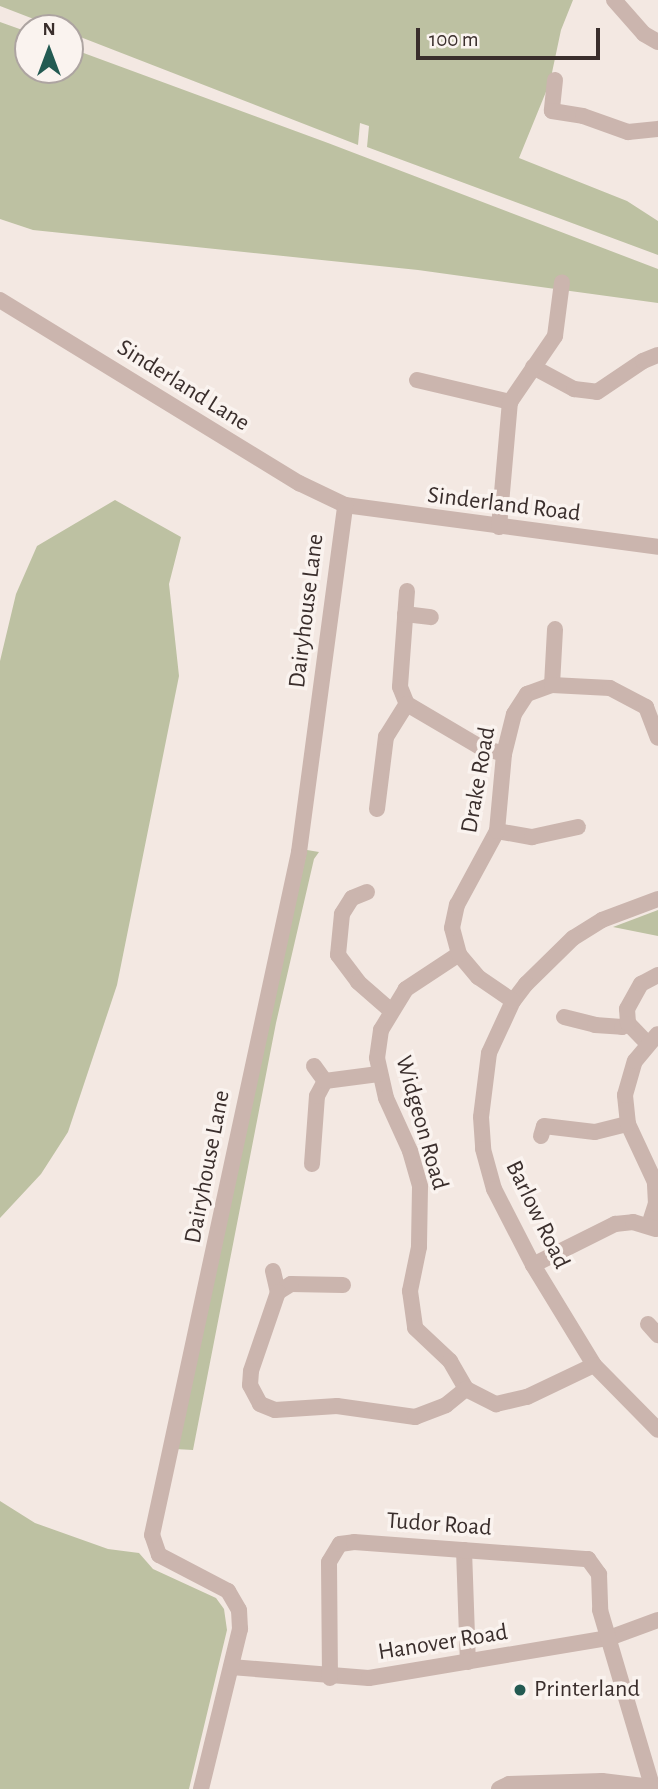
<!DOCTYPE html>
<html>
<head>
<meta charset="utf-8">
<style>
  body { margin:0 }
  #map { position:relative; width:658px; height:1789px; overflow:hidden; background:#f3e8e2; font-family:"Alegreya Sans",sans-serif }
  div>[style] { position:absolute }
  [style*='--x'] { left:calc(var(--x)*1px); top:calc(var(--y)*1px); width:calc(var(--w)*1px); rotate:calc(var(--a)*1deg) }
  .green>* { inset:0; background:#bdc1a2 }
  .minor>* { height:16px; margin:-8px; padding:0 8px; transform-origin:8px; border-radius:8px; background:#cbb5ae }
  .dots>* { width:19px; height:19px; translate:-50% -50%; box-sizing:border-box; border:4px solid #faf3ef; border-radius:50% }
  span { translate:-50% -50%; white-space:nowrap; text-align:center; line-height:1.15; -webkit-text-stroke:7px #faf3ef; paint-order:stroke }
  .street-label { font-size:24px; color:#3a2e2c }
  .poi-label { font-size:24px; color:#3a2e2c }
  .left { translate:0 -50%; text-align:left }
  .north { position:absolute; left:14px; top:14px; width:70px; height:70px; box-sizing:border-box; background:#faf3ef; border:2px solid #ada4a1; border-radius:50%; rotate:0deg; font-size:19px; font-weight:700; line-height:28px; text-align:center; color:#3a2e2c }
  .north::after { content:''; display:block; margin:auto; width:24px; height:32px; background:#235a52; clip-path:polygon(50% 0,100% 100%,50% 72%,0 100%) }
  .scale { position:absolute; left:416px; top:28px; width:184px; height:32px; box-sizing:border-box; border:4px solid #3a2e2c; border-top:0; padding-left:9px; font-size:21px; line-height:24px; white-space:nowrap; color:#3a2e2c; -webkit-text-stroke:5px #faf3ef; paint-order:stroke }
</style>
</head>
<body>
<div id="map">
  <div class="green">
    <div style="clip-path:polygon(0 0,573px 0,561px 30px,550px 82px,519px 158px,627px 201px,658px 221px,658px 255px,367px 147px,369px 126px,360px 123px,358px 145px,70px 33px,70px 28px,57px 28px,0 6px)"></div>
    <div style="clip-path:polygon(0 22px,28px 32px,28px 70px,70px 70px,70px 48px,328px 143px,658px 269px,658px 303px,418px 270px,33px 230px,0 219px)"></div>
    <div style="clip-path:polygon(115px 500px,181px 537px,169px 584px,179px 676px,117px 985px,68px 1132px,41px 1174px,0 1218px,0 661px,16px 594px,37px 546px)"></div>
    <div style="clip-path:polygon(307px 850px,319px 852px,314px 859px,276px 1023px,193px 1450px,175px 1449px)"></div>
    <div style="clip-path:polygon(658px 910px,658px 936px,613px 927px)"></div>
    <div style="clip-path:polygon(0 1501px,35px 1523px,108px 1549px,139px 1553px,153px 1569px,216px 1598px,224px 1609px,227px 1630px,189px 1789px,0 1789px)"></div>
  </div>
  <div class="minor">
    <div style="--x:614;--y:0;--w:45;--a:48.6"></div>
    <div style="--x:644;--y:34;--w:16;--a:30"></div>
    <div style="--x:555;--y:80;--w:31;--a:96"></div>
    <div style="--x:552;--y:111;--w:31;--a:9"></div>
    <div style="--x:583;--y:116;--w:48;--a:19.6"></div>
    <div style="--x:628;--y:132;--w:30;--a:-6"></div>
    <div style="--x:0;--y:300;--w:351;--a:31.5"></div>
    <div style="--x:299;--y:483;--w:51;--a:25.6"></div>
    <div style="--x:345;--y:505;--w:316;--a:7.6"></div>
    <div style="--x:533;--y:367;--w:47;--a:28.2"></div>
    <div style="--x:574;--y:389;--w:23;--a:7"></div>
    <div style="--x:597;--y:392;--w:55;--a:-34"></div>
    <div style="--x:643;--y:361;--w:16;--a:-22"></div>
    <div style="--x:417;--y:380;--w:96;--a:13.3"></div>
    <div style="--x:499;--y:527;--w:125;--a:-85"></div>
    <div style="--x:510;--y:402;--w:80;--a:-55.7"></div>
    <div style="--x:555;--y:336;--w:54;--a:-82.6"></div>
    <div style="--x:407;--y:591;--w:96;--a:94.2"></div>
    <div style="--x:400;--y:687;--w:18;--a:68"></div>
    <div style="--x:407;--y:704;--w:85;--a:30.5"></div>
    <div style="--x:480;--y:747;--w:25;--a:16"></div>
    <div style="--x:405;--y:614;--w:26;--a:7"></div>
    <div style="--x:552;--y:685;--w:56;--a:-86.9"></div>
    <div style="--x:377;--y:809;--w:73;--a:-82.9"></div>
    <div style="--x:386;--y:737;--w:39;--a:-58"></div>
    <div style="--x:497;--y:831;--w:36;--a:10"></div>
    <div style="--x:532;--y:837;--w:47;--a:-12.3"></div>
    <div style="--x:367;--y:892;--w:16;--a:158"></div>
    <div style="--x:352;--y:898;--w:19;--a:122"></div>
    <div style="--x:342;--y:914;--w:41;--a:95.6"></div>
    <div style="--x:338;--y:955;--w:34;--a:53"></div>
    <div style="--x:358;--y:982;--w:43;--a:41.2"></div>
    <div style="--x:658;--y:899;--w:60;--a:159.4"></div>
    <div style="--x:602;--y:920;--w:34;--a:148"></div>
    <div style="--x:573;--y:938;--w:66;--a:135.6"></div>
    <div style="--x:526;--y:984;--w:21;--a:127"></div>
    <div style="--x:513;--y:1001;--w:57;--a:114.8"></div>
    <div style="--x:489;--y:1053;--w:64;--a:97.1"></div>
    <div style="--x:481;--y:1117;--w:32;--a:86"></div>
    <div style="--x:483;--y:1149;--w:41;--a:74.6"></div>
    <div style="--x:494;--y:1189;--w:85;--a:62.8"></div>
    <div style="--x:533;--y:1265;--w:117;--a:58.6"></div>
    <div style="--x:594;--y:1365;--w:91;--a:45.4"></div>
    <div style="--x:459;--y:954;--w:64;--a:146.6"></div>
    <div style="--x:406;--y:989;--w:48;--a:121.4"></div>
    <div style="--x:381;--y:1030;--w:28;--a:98"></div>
    <div style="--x:377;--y:1058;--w:41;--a:77.3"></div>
    <div style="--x:386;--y:1098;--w:58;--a:65.6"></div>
    <div style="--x:410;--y:1151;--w:37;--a:74"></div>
    <div style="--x:420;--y:1187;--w:60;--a:91"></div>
    <div style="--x:419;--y:1247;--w:45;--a:101.6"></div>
    <div style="--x:410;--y:1291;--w:37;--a:82"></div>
    <div style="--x:415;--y:1328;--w:48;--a:43.3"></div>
    <div style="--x:450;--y:1361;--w:32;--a:60"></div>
    <div style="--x:466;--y:1389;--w:34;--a:27"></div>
    <div style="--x:496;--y:1404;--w:32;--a:-13"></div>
    <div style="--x:527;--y:1397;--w:74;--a:-25.5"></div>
    <div style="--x:513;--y:1001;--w:42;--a:-145.6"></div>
    <div style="--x:478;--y:977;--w:30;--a:-130"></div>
    <div style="--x:459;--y:954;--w:27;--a:-105"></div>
    <div style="--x:452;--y:928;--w:24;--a:-78"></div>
    <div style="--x:457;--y:905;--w:84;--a:-61.6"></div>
    <div style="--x:497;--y:831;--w:77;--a:-84.8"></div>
    <div style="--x:504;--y:754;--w:41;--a:-76"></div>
    <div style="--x:514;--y:714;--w:24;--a:-57"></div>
    <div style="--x:527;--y:694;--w:27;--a:-20"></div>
    <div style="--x:552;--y:685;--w:58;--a:3"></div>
    <div style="--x:610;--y:688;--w:41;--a:27.8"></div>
    <div style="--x:646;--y:707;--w:33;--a:69"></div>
    <div style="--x:564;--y:1017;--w:32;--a:14"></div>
    <div style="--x:595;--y:1025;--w:27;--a:4"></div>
    <div style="--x:622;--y:1027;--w:7;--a:-34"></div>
    <div style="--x:648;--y:1044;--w:29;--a:-134"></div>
    <div style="--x:628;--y:1023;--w:14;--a:-94"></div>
    <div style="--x:627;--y:1009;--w:29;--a:-61"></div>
    <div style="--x:641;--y:984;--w:19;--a:-28"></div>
    <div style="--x:314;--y:1066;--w:19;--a:54"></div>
    <div style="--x:541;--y:1136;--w:10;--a:-73"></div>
    <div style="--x:544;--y:1126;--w:51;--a:6.7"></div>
    <div style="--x:595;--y:1132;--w:34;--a:-14"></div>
    <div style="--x:312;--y:1164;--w:68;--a:-85.8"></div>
    <div style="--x:317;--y:1096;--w:17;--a:-62"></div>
    <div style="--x:325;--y:1081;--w:54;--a:-7.4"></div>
    <div style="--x:649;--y:1225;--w:22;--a:-72"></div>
    <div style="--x:656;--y:1204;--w:22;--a:-93"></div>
    <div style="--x:655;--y:1182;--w:64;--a:-115"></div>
    <div style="--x:628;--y:1124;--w:29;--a:-96"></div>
    <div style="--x:625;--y:1095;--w:35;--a:-74"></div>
    <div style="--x:635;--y:1061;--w:35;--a:-50"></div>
    <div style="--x:533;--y:1265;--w:92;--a:-26.6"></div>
    <div style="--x:615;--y:1224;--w:18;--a:-6"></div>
    <div style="--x:633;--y:1222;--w:24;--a:17"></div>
    <div style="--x:273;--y:1271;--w:22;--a:77"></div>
    <div style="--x:343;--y:1285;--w:52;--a:-178.9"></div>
    <div style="--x:291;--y:1284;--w:15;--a:148"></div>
    <div style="--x:278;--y:1292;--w:83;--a:108.9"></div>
    <div style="--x:251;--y:1371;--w:14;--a:94"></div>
    <div style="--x:250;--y:1385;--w:21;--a:62"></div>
    <div style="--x:260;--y:1404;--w:16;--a:22"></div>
    <div style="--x:275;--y:1410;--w:62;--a:-3.7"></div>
    <div style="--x:337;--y:1406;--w:79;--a:8"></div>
    <div style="--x:415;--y:1417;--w:33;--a:-21"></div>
    <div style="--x:446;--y:1405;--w:26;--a:-39"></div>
    <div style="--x:648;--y:1324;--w:15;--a:48"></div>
    <div style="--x:464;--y:1550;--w:112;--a:88"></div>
    <div style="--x:231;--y:1667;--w:138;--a:4.6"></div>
    <div style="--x:369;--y:1678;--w:243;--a:-9.5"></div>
    <div style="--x:609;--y:1638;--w:52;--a:-20.2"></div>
    <div style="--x:330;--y:1678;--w:116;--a:-90.5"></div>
    <div style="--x:329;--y:1562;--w:21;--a:-59"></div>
    <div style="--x:340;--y:1544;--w:14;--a:-8"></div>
    <div style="--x:354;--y:1542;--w:235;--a:4.2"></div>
    <div style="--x:588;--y:1559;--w:19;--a:54"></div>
    <div style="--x:599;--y:1574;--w:36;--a:88"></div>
    <div style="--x:600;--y:1610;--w:187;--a:73.5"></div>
    <div style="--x:201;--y:1789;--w:165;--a:-76.3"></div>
    <div style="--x:240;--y:1629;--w:19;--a:-93"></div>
    <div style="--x:239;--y:1610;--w:22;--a:-120"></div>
    <div style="--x:228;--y:1591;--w:78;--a:-152.4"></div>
    <div style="--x:159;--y:1555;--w:21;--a:-109"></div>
    <div style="--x:152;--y:1535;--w:699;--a:-77.85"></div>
    <div style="--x:299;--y:852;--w:350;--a:-82.4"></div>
    <div style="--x:499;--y:1789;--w:11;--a:-27"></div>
    <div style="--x:509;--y:1784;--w:93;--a:-1.8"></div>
    <div style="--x:602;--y:1781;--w:50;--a:6.8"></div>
  </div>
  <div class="dots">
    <div style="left:520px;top:1690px;background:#235a52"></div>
  </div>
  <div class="street-label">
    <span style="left:183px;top:386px;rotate:32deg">Sinderland Lane</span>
    <span style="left:504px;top:505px;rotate:7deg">Sinderland Road</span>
    <span style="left:307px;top:611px;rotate:-83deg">Dairyhouse Lane</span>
    <span style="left:479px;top:780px;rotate:-80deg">Drake Road</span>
    <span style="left:421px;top:1123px;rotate:74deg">Widgeon Road</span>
    <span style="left:208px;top:1167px;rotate:-79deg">Dairyhouse Lane</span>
    <span style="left:537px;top:1215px;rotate:64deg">Barlow Road</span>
    <span style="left:439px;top:1525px;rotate:4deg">Tudor Road</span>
    <span style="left:443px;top:1643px;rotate:-9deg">Hanover Road</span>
  </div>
  <div class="poi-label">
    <span class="left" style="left:534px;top:1690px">Printerland</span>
  </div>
  <div class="north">N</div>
  <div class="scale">100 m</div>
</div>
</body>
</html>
